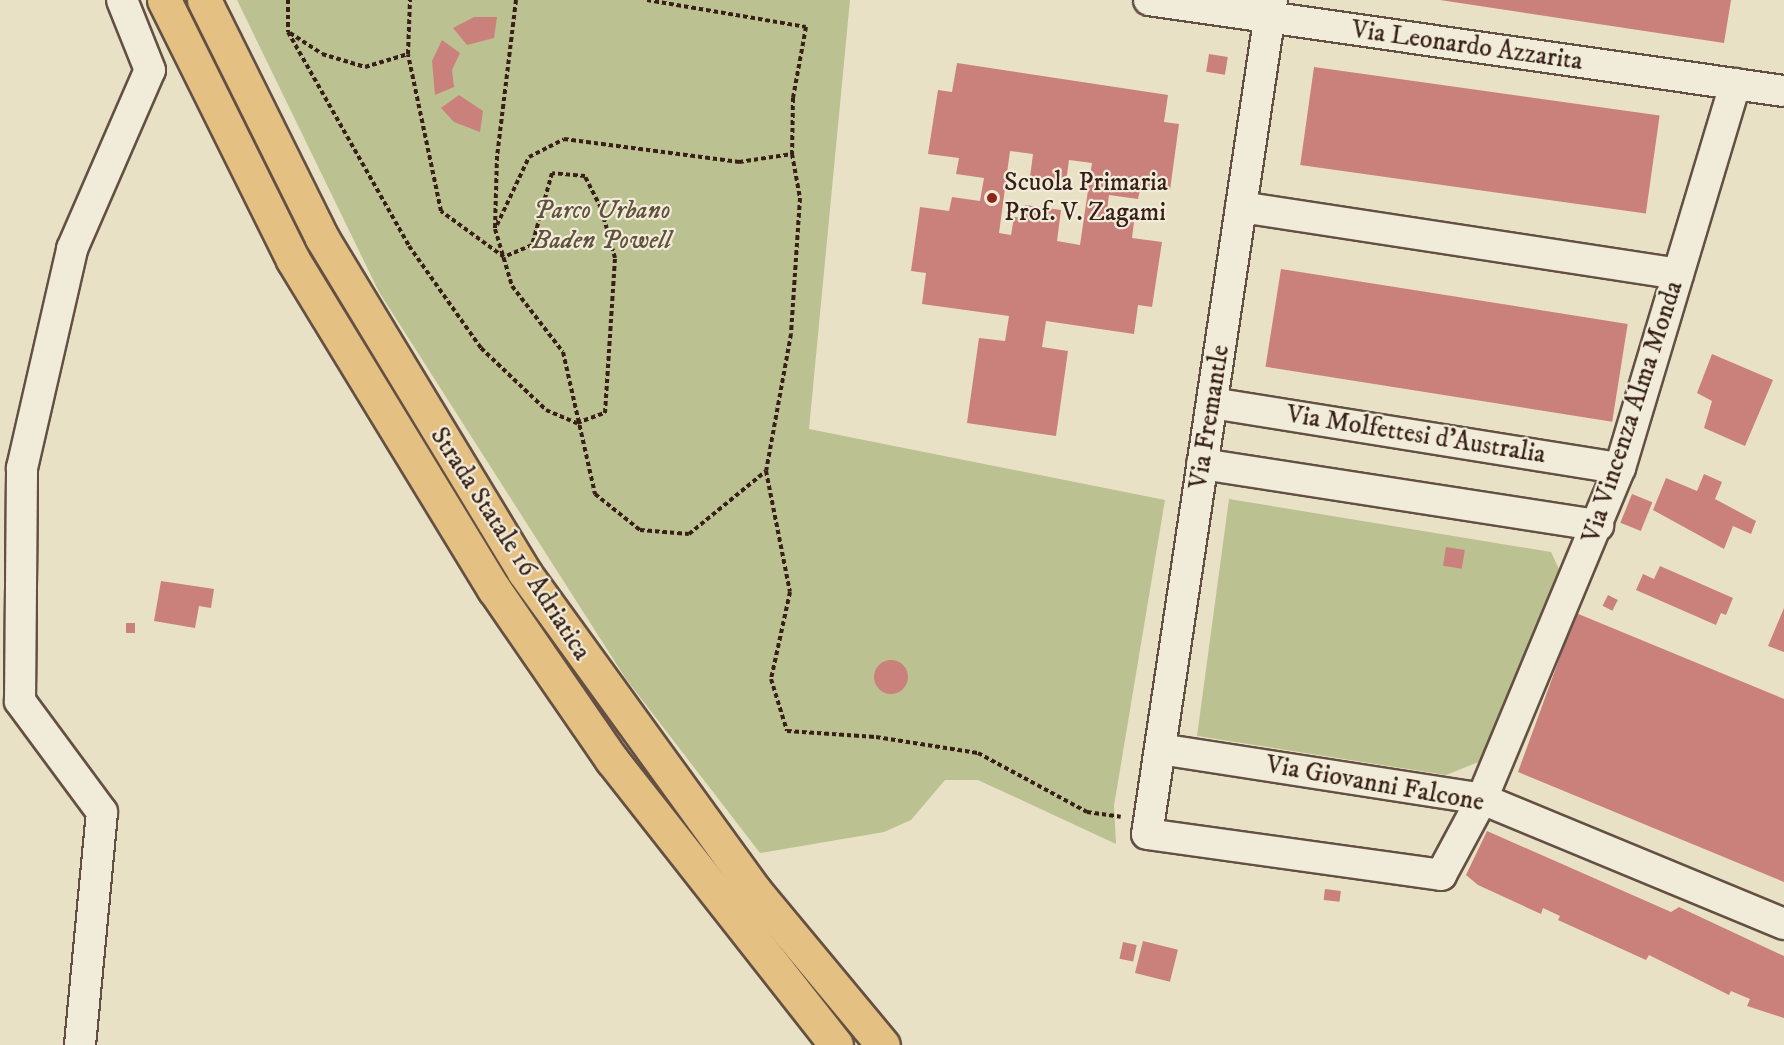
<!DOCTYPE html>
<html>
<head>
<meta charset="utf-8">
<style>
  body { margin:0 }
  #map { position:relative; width:1784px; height:1045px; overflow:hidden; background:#e9e1c5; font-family:"IM FELL DW Pica",serif }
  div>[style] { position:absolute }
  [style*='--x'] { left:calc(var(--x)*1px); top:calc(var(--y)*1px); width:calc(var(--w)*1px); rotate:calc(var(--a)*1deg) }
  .green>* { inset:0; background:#bcc191 }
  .building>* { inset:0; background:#ca807b; transform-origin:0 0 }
  .round { border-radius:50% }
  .path>* { height:4px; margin-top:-2px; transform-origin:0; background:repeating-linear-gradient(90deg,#382018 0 4.5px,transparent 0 7.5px) }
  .roads { filter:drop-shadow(2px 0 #645043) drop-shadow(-2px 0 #645043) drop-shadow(0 2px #645043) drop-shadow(0 -2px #645043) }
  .minor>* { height:30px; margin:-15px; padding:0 15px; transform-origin:15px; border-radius:15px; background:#f1ecd9 }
  .highway>* { height:33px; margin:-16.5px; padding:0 16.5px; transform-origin:16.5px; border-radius:16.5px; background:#e4c082 }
  .dots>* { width:16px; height:16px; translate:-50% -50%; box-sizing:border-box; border:3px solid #f1ecd9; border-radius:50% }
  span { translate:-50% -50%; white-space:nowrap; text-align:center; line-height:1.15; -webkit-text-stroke:4.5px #f1ecd9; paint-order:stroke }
  .street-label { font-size:26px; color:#382018 }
  .poi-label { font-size:26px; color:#382018 }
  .left { translate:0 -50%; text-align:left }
  .park-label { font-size:26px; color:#60503c; font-style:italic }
</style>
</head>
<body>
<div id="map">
  <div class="green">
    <div style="clip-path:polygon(237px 0,850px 0,809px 429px,1165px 500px,1114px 806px,1116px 844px,978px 780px,945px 780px,911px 820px,884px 832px,760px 853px,626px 679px,379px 292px)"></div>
    <div style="clip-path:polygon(1229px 499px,1551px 552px,1559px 569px,1481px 761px,1446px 775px,1197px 736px)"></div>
  </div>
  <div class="building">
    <div style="clip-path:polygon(1440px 0,1731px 0,1724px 43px)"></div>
    <div style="clip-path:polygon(474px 17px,497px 17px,494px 38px,467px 45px,453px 28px)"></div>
    <div style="clip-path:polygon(442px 40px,460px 53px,452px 70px,454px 87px,435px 95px,432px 61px)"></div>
    <div style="left:1209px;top:54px;width:19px;height:18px;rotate:9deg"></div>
    <div style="clip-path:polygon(evenodd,957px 63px,1168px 95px,1164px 122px,1179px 124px,1170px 190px,1141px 185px,1138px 199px,1109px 195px,1106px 218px,1134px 222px,1132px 238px,1162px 242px,1152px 307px,1138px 305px,1134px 334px,1046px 321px,1042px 347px,1068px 351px,1056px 436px,967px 423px,979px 338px,1005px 341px,1009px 316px,922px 304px,926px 273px,911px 271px,920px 207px,949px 211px,952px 197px,980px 201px,984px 178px,956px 174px,959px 158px,928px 154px,938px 90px,952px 92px,957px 63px,1010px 151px,1033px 154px,1030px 177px,1066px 182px,1069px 160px,1092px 163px,1080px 245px,1057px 241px,1061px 210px,1025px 205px,1023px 218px,1014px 217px,1011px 235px,999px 233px,1010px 151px)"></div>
    <div style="left:1314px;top:67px;width:349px;height:99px;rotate:8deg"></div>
    <div style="clip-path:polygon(459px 95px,483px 111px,480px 132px,454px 122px,441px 108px)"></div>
    <div style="left:1281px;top:269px;width:351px;height:99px;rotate:9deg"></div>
    <div style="clip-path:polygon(1712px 354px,1773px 380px,1745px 446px,1704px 428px,1712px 401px,1697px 393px)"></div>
    <div style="clip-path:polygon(1704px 474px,1722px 482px,1715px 499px,1756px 521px,1751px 534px,1733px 526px,1724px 549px,1653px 510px,1666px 478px,1697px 491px)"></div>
    <div style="left:1632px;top:494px;width:22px;height:31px;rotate:22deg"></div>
    <div style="left:1446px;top:547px;width:19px;height:19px;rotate:9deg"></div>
    <div style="clip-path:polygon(1660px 566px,1733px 598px,1726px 615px,1721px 613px,1716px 625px,1636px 590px,1643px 574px,1654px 579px)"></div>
    <div style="clip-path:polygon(161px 581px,214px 589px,211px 608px,199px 606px,195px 628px,154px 621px)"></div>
    <div style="left:1608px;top:595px;width:11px;height:12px;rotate:27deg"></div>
    <div style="clip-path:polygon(1784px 608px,1784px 652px,1768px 646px)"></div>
    <div style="clip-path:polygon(1576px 613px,1784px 699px,1784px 882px,1518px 772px)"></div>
    <div style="left:126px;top:623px;width:9px;height:10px"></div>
    <div class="round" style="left:874px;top:660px;width:34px;height:34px"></div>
    <div style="clip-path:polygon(1487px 831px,1671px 912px,1679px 907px,1784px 956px,1784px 1018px,1747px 1006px,1750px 999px,1731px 991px,1729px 995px,1649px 955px,1646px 960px,1558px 920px,1560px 916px,1543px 908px,1541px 914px,1478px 885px,1466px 875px)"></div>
    <div style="left:1325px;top:889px;width:16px;height:11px;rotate:7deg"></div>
    <div style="left:1143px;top:941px;width:36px;height:33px;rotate:14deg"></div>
    <div style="left:1123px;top:942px;width:14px;height:17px;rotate:12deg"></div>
  </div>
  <div class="path">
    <div style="--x:288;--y:0;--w:32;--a:90"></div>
    <div style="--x:288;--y:32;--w:246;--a:60.5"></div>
    <div style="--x:409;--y:246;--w:125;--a:54.8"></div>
    <div style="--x:481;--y:348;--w:90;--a:43.6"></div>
    <div style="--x:546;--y:410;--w:34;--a:23"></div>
    <div style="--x:577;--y:423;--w:30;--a:-20"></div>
    <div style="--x:605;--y:413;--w:155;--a:-86.3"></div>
    <div style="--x:615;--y:258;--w:52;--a:-105.6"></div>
    <div style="--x:601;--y:208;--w:36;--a:-117"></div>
    <div style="--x:585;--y:176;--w:33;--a:-175"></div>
    <div style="--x:552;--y:173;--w:75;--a:105.5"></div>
    <div style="--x:532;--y:245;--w:30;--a:157"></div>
    <div style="--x:504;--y:257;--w:78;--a:-143.9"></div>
    <div style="--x:441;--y:211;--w:160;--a:-101.9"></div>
    <div style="--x:408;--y:54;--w:54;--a:-87.9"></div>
    <div style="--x:516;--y:0;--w:157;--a:96.9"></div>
    <div style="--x:497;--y:156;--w:73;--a:91.6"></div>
    <div style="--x:495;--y:229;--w:59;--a:73.4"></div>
    <div style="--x:512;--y:286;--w:83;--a:52.3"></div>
    <div style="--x:563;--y:352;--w:146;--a:77.3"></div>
    <div style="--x:595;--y:494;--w:58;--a:38.7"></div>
    <div style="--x:640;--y:530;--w:49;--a:4.7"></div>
    <div style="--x:689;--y:534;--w:99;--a:-39.3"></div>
    <div style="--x:647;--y:0;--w:161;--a:9.6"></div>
    <div style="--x:806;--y:27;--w:72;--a:100.4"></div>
    <div style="--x:793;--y:98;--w:56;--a:91"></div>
    <div style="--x:792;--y:154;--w:45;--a:79.7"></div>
    <div style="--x:800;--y:198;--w:136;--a:93.8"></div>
    <div style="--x:791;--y:334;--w:139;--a:100.3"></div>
    <div style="--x:766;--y:471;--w:123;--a:78.8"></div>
    <div style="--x:790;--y:592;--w:89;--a:102.3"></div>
    <div style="--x:771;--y:679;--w:54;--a:72.9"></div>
    <div style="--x:787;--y:731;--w:89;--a:3.9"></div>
    <div style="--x:876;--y:737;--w:103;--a:8.9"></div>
    <div style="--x:978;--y:753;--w:124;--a:28.4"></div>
    <div style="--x:1087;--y:812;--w:34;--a:8"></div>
    <div style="--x:290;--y:33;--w:38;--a:33"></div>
    <div style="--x:322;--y:54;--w:45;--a:16.8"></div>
    <div style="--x:365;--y:67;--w:45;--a:-16.8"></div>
    <div style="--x:497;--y:225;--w:75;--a:-64.8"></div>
    <div style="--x:529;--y:157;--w:39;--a:-27"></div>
    <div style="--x:564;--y:139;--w:177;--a:7.5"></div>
    <div style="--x:739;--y:162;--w:54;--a:-8.6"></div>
  </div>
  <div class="roads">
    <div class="minor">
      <div style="--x:1149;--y:0;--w:641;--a:8.16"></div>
      <div style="--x:1272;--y:0;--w:843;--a:98.52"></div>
      <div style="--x:1147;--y:834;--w:297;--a:7.9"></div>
      <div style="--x:1441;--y:875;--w:86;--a:-61.7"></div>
      <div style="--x:1482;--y:799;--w:359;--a:-67.4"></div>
      <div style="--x:1620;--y:468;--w:401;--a:-73.3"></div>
      <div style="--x:1241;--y:207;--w:442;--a:8.7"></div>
      <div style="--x:1212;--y:403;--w:413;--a:9.1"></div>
      <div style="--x:1202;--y:464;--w:401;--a:8.8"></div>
      <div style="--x:1160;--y:749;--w:326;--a:8.8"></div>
      <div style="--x:1482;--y:799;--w:327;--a:22.5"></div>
      <div style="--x:80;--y:1045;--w:234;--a:-84.6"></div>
      <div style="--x:102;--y:812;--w:138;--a:-126.5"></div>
      <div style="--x:20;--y:701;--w:233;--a:-89.5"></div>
      <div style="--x:22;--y:468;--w:225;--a:-77.1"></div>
      <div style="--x:72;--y:249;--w:195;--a:-66.5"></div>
      <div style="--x:150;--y:70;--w:75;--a:-111.8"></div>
    </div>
    <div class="highway">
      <div style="--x:164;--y:0;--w:290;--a:63.6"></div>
      <div style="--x:293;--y:260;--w:386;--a:58.6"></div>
      <div style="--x:494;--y:589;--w:208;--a:55.4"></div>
      <div style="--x:612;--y:760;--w:362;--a:51.8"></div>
      <div style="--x:204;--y:0;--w:266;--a:63.6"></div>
      <div style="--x:322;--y:238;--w:390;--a:58.8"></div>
      <div style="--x:524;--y:572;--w:394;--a:54.1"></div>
      <div style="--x:755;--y:891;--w:200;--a:50.3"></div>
    </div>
  </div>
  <div class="dots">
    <div style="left:992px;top:198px;background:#8f2418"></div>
  </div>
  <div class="street-label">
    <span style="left:1467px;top:46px;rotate:8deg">Via Leonardo Azzarita</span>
    <span style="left:1633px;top:412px;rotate:-72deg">Via Vincenza Alma Monda</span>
    <span style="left:1210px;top:417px;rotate:-81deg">Via Fremantle</span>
    <span style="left:1416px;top:435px;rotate:9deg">Via Molfettesi d'Australia</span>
    <span style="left:510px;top:544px;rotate:57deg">Strada Statale 16 Adriatica</span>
    <span style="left:1375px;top:784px;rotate:10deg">Via Giovanni Falcone</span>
  </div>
  <div class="poi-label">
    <span class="left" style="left:1004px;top:198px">Scuola Primaria<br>Prof. V. Zagami</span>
  </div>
  <div class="park-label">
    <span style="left:602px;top:226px">Parco Urbano<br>Baden Powell</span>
  </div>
</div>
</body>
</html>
